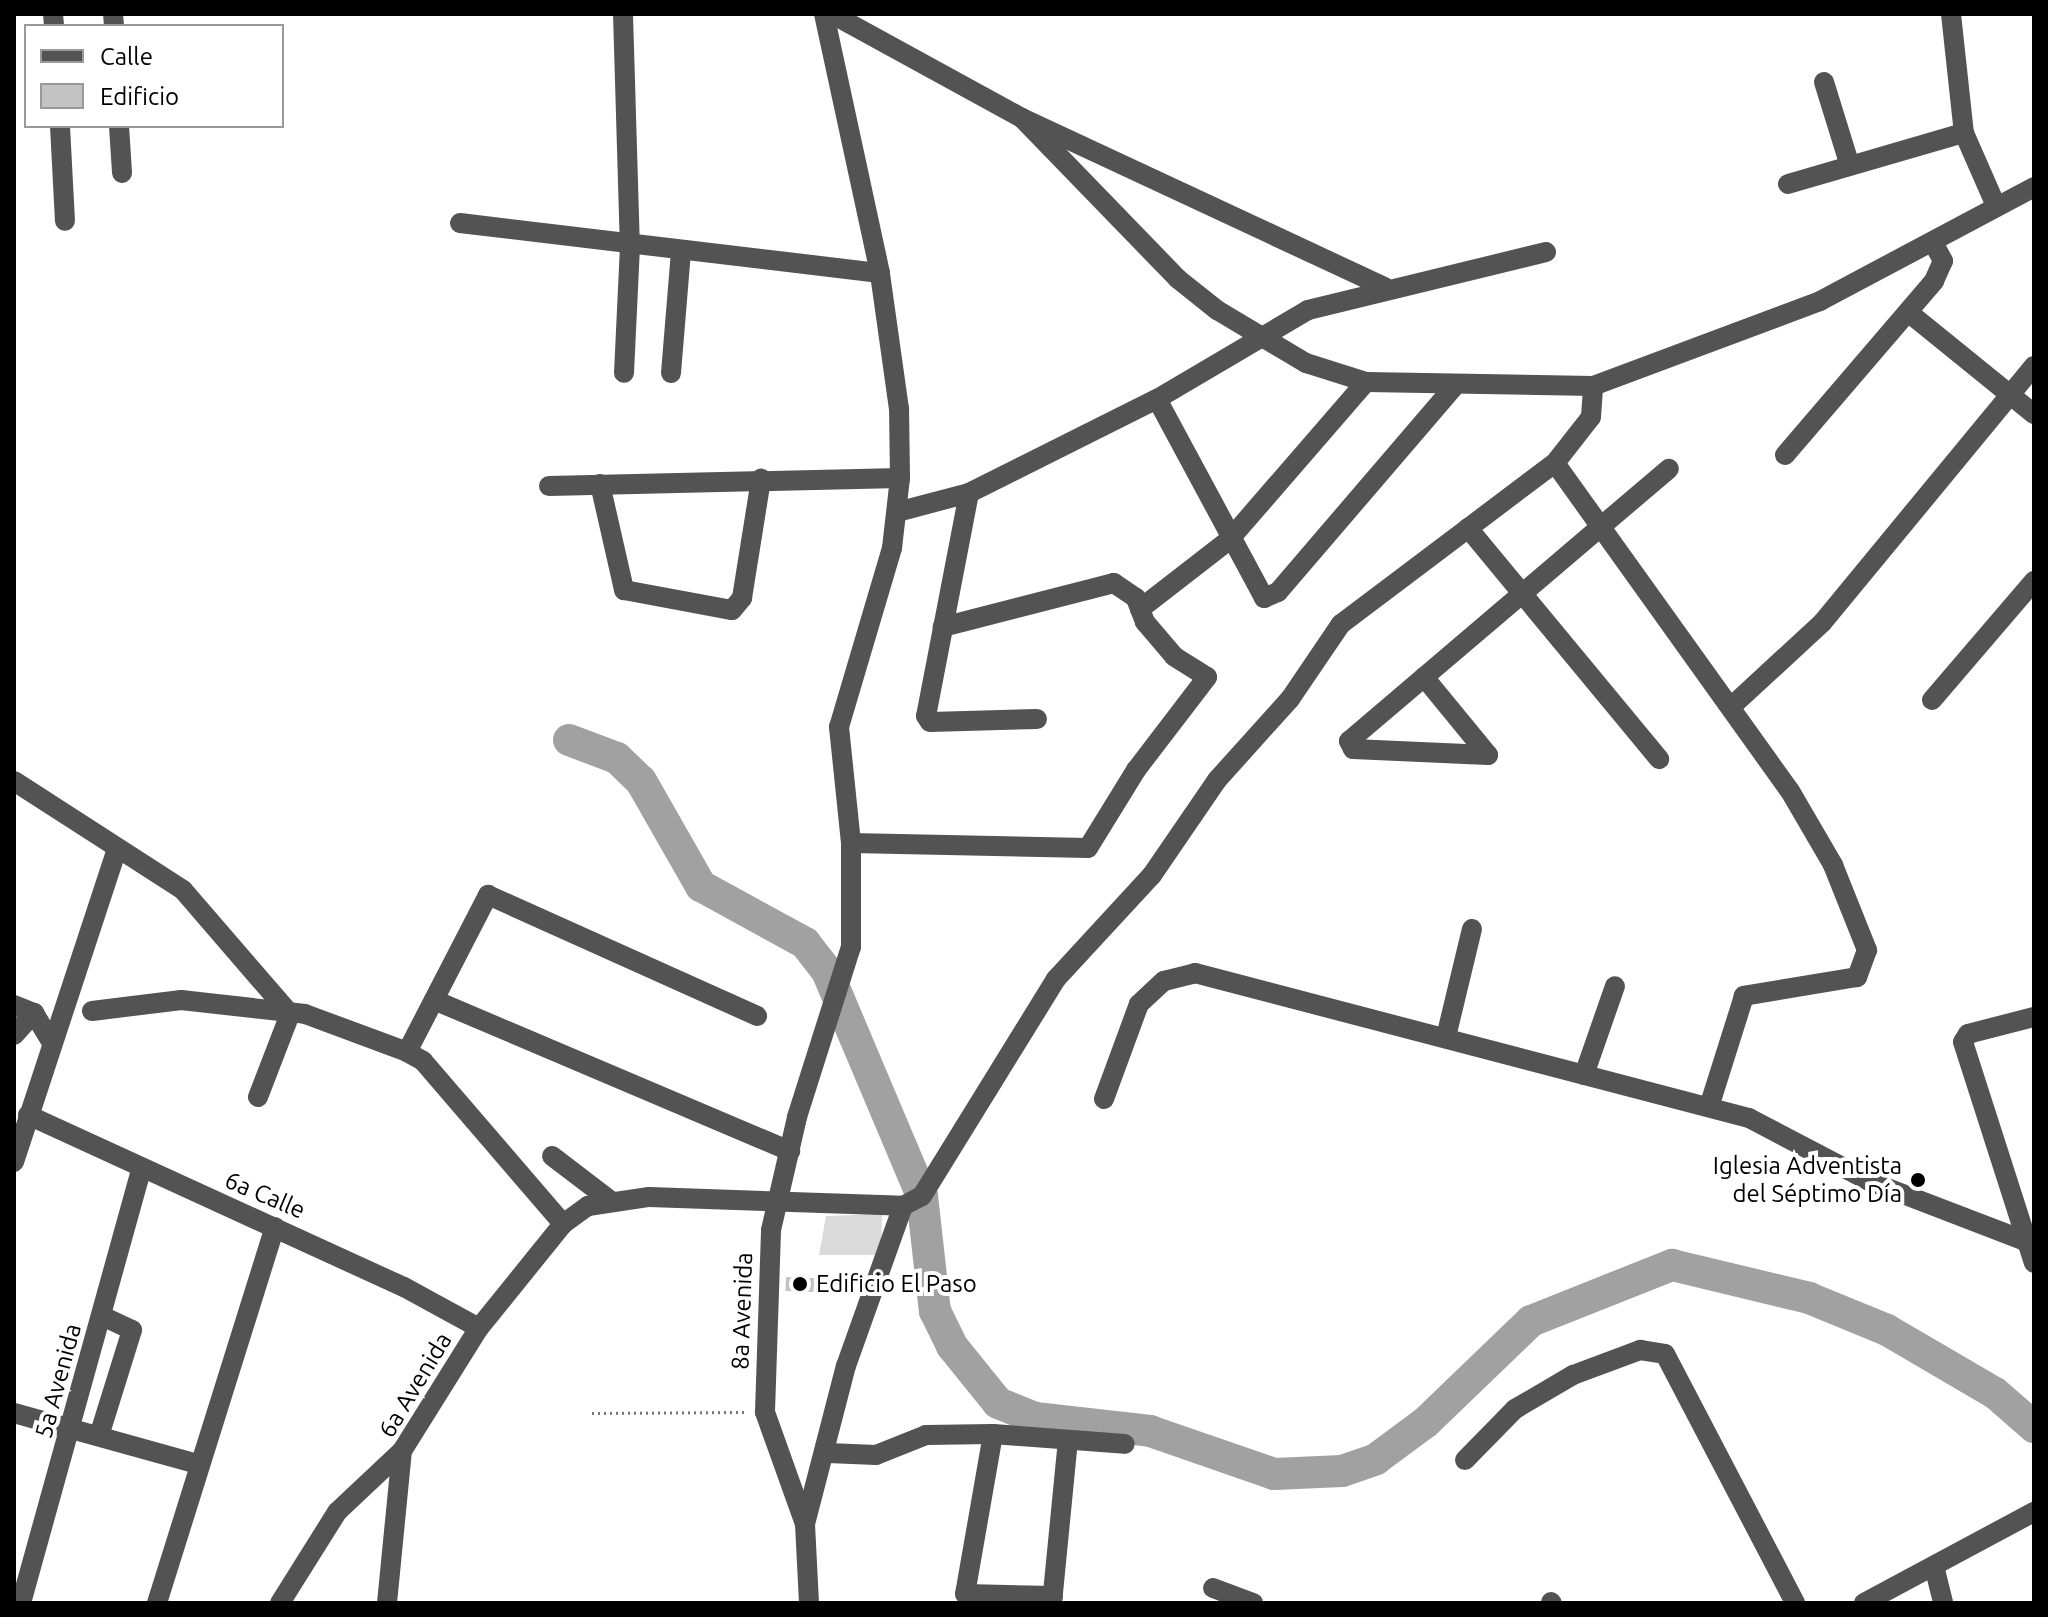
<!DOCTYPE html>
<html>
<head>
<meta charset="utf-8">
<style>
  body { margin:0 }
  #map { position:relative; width:2048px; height:1617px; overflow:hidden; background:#fff; font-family:Ubuntu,sans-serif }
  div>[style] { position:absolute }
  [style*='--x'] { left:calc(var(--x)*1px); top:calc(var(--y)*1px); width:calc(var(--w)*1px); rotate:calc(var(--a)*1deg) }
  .green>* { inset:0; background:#dadada }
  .river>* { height:32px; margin:-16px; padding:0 16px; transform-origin:16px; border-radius:16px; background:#a1a1a1 }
  .building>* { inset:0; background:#c3c3c3; transform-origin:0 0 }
  .path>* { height:3px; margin-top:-1.5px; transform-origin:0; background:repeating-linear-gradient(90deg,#757575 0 2px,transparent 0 6px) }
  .minor>* { height:20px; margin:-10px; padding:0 10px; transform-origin:10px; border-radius:10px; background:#535353 }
  .dots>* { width:22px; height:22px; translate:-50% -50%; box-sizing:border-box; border:4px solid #fff; border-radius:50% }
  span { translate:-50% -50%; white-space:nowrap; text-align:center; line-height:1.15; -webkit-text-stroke:8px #fff; paint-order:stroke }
  .poi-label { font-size:24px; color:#000 }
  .right { translate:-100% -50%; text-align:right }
  .left { translate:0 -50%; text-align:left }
  .street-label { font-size:24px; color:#000 }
  .frame { position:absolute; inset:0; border:16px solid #000; pointer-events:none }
  .legend { position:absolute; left:24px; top:24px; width:260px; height:104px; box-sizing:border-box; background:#fff; border:2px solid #999; margin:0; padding:10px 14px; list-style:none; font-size:24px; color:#000 }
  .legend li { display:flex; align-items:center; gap:16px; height:40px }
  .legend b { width:40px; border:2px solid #999 }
</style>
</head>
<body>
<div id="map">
  <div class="green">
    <div style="clip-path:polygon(882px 1214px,881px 1255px,819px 1255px,826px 1216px)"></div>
  </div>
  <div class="river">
    <div style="--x:569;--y:740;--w:51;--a:20.6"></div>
    <div style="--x:617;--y:758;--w:33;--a:44"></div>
    <div style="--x:641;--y:781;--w:121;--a:60.3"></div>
    <div style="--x:701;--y:886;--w:119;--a:28.7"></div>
    <div style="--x:805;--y:943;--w:36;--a:52"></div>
    <div style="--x:827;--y:971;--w:244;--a:67.1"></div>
    <div style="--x:922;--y:1196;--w:116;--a:83.6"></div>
    <div style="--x:935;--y:1311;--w:39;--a:64"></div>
    <div style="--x:952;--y:1346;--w:73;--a:51.1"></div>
    <div style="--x:998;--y:1403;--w:40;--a:22"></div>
    <div style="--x:1035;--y:1418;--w:116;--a:6.4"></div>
    <div style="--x:1150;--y:1431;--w:131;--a:19.1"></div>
    <div style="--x:1274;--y:1474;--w:68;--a:-2.5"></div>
    <div style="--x:1342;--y:1471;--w:36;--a:-19"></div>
    <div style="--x:1376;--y:1459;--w:62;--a:-36.5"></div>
    <div style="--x:1426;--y:1422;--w:146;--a:-43.9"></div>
    <div style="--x:1531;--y:1321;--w:152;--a:-21.7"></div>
    <div style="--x:1672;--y:1265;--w:141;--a:13.5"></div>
    <div style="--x:1809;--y:1298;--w:84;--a:22.3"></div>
    <div style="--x:1887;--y:1330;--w:125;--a:30.3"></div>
    <div style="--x:1995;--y:1393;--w:52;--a:41.1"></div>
  </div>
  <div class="building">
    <div style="left:786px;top:1277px;width:28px;height:14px;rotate:2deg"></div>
  </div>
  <div class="path">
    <div style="--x:592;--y:1413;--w:156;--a:-0.4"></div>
  </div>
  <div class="minor">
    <div style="--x:53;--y:14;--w:12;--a:85"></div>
    <div style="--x:113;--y:14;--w:12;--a:85"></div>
    <div style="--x:623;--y:14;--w:232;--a:88.3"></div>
    <div style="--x:630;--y:246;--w:127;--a:92.7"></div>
    <div style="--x:832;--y:14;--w:217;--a:28.7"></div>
    <div style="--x:1022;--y:118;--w:400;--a:25"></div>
    <div style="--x:1951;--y:14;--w:120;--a:83.8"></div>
    <div style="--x:1964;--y:133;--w:80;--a:66.3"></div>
    <div style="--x:1824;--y:82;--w:85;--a:72.8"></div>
    <div style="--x:1022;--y:118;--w:224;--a:45.9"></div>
    <div style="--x:1178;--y:279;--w:50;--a:38.5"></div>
    <div style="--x:1217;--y:310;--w:104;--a:30.8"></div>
    <div style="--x:1306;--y:363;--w:63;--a:17.6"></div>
    <div style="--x:1366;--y:382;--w:227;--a:1"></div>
    <div style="--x:1593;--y:386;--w:242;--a:-20.5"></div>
    <div style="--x:1820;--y:301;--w:242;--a:-28"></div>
    <div style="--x:60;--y:126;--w:95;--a:87"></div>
    <div style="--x:119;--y:126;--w:47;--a:86.3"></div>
    <div style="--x:1788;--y:184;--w:183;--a:-16.2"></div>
    <div style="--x:460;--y:223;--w:423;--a:6.8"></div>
    <div style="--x:1908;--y:312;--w:162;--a:39"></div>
    <div style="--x:671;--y:373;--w:121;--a:-85.3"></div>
    <div style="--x:1157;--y:399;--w:226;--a:61.7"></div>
    <div style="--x:1264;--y:598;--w:15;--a:-23"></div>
    <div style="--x:1278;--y:592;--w:270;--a:-49.4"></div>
    <div style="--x:1785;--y:455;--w:229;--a:-49.4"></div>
    <div style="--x:1934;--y:281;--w:22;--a:-66"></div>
    <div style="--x:1943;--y:261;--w:21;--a:-118"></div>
    <div style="--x:1555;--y:463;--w:403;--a:54.4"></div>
    <div style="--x:1790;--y:791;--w:86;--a:59.8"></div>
    <div style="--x:1833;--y:865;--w:92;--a:68.2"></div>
    <div style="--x:1867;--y:950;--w:29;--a:110"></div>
    <div style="--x:1857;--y:977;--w:115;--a:170.5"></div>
    <div style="--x:1744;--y:996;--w:116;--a:107.5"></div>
    <div style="--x:600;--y:484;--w:109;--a:77.2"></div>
    <div style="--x:624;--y:590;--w:110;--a:10.5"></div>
    <div style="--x:732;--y:610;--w:16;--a:-50"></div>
    <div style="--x:742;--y:598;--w:121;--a:-80.9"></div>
    <div style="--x:549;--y:486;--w:351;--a:-1.3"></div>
    <div style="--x:969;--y:493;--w:227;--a:100.9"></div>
    <div style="--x:926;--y:716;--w:7;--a:56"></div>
    <div style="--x:930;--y:722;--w:107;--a:-1.6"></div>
    <div style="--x:897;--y:512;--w:74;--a:-14.8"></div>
    <div style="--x:969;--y:493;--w:210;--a:-26.6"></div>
    <div style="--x:1157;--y:399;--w:175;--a:-30.5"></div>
    <div style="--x:1308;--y:310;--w:245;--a:-13.7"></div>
    <div style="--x:1468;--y:528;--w:300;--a:50.4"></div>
    <div style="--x:1140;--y:609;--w:113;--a:-37.8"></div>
    <div style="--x:1229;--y:540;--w:209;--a:-49.1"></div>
    <div style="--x:1424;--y:677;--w:101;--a:50.6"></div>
    <div style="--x:1488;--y:755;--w:135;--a:-177.5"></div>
    <div style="--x:1353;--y:749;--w:9;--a:-117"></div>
    <div style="--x:1349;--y:741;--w:420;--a:-40.4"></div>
    <div style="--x:1932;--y:700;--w:157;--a:-49.4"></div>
    <div style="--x:1732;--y:706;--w:122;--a:-42.7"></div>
    <div style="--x:1822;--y:623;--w:333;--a:-50.5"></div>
    <div style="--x:14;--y:781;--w:201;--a:32.8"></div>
    <div style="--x:183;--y:890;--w:164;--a:49.2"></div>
    <div style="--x:290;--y:1014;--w:89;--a:111.1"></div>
    <div style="--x:851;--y:843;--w:237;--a:1.2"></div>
    <div style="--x:1088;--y:848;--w:92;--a:-58.4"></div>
    <div style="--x:1136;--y:770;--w:117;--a:-52.6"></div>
    <div style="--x:1207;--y:677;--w:39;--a:-148"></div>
    <div style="--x:1174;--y:656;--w:45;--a:-130.5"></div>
    <div style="--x:1145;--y:622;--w:26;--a:-111"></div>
    <div style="--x:1136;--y:598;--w:27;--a:-146"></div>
    <div style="--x:1114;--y:583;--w:177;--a:165.6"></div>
    <div style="--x:434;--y:1000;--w:387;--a:23"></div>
    <div style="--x:14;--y:1005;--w:22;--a:22"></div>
    <div style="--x:34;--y:1013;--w:35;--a:59"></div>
    <div style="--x:92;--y:1011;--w:90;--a:-7"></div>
    <div style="--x:181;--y:1000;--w:125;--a:6.4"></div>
    <div style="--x:305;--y:1014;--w:109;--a:20.4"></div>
    <div style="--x:407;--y:1052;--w:18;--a:29"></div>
    <div style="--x:423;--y:1061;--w:215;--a:49.3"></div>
    <div style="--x:2034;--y:1017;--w:68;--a:165.6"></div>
    <div style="--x:1968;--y:1034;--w:9;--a:122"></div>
    <div style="--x:1963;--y:1042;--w:232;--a:72.2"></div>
    <div style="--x:14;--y:1035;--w:30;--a:-48"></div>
    <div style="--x:1446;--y:1037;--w:111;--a:-76.5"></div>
    <div style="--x:407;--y:1052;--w:177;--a:-62.7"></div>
    <div style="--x:488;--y:895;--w:295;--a:24.2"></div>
    <div style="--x:1584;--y:1075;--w:94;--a:-70.8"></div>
    <div style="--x:1104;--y:1099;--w:101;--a:-69.8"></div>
    <div style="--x:1139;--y:1004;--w:34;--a:-43"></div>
    <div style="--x:1164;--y:981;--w:32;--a:-14"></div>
    <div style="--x:1195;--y:973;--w:573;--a:14.67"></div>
    <div style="--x:1749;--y:1118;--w:136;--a:27.7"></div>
    <div style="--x:1869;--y:1181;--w:167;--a:21"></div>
    <div style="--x:28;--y:1115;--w:413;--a:24.6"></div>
    <div style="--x:404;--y:1287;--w:85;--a:28.7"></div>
    <div style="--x:552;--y:1156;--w:74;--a:37.3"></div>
    <div style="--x:14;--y:1162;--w:326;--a:-71.8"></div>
    <div style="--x:14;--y:1413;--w:191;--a:15.5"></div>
    <div style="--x:993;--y:1434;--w:132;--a:4.3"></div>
    <div style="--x:99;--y:1436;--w:111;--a:-72.7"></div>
    <div style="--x:132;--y:1330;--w:33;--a:-155"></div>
    <div style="--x:828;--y:1453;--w:48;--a:2.4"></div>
    <div style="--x:876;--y:1455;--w:54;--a:-21.8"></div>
    <div style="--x:926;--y:1435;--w:67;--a:-0.9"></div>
    <div style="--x:993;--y:1434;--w:162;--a:99.9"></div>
    <div style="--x:965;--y:1594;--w:88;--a:1.3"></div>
    <div style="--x:1465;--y:1460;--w:71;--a:-45.6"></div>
    <div style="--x:1515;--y:1409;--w:67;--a:-30.4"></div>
    <div style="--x:1573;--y:1375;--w:72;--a:-20.5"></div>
    <div style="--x:1640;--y:1350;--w:25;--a:9"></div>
    <div style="--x:1665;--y:1354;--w:281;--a:62.4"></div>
    <div style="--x:805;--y:1524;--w:163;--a:-75.5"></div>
    <div style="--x:846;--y:1366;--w:170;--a:-70.4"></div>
    <div style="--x:1934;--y:1566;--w:38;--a:76"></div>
    <div style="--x:1213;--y:1588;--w:43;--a:20.6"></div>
    <div style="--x:1551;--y:1602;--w:1;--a:45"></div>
    <div style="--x:21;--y:1603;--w:448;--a:-74.5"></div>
    <div style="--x:157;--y:1603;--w:394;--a:-72.6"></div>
    <div style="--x:280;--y:1603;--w:107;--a:-57.9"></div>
    <div style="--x:337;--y:1512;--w:89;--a:-43.2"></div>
    <div style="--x:387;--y:1603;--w:153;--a:-84.4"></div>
    <div style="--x:402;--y:1451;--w:145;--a:-58"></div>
    <div style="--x:479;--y:1328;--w:134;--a:-51.1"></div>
    <div style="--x:563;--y:1224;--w:31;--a:-36"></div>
    <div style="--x:588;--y:1206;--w:62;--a:-8.4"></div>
    <div style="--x:649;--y:1197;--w:254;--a:2"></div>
    <div style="--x:903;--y:1206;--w:21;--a:-28"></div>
    <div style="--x:922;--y:1196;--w:255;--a:-58.3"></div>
    <div style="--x:1056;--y:979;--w:142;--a:-47.3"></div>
    <div style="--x:1152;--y:875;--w:115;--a:-55.6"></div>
    <div style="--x:1217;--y:780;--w:109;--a:-48"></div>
    <div style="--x:1290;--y:699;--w:91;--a:-55.8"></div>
    <div style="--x:1341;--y:624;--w:268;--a:-37"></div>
    <div style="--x:1555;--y:463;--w:58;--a:-52"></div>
    <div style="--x:1591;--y:417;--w:31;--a:-86"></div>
    <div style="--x:809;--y:1603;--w:79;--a:-92.9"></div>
    <div style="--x:805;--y:1524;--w:119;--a:-109.7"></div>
    <div style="--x:765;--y:1412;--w:182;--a:-88.1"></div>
    <div style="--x:771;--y:1230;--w:116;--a:-77"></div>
    <div style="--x:797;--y:1117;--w:178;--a:-72.4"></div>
    <div style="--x:851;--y:947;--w:104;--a:-90"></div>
    <div style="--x:851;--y:843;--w:117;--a:-95.9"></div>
    <div style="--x:839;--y:727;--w:187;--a:-73.5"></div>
    <div style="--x:892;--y:548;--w:70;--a:-83.5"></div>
    <div style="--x:900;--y:478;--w:69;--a:-90.8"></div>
    <div style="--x:899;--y:409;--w:137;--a:-98"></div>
    <div style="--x:880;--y:273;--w:265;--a:-102.2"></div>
    <div style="--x:1052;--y:1603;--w:163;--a:-84.4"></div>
    <div style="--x:1864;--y:1603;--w:193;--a:-28.2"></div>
  </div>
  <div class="dots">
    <div style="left:1918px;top:1180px;background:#000"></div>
    <div style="left:800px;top:1284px;background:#000"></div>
  </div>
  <div class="poi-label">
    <span class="right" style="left:1902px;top:1180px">Iglesia Adventista<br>del Séptimo Día</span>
    <span class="left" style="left:816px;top:1284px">Edificio El Paso</span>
  </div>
  <div class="street-label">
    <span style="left:265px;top:1195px;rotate:23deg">6a Calle</span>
    <span style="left:742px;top:1311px;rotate:-88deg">8a Avenida</span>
    <span style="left:58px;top:1381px;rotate:-75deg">5a Avenida</span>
    <span style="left:415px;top:1385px;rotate:-59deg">6a Avenida</span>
  </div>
  <div class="frame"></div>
  <ul class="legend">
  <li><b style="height:10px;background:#535353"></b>Calle</li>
  <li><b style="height:22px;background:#c3c3c3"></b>Edificio</li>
  </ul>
</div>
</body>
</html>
